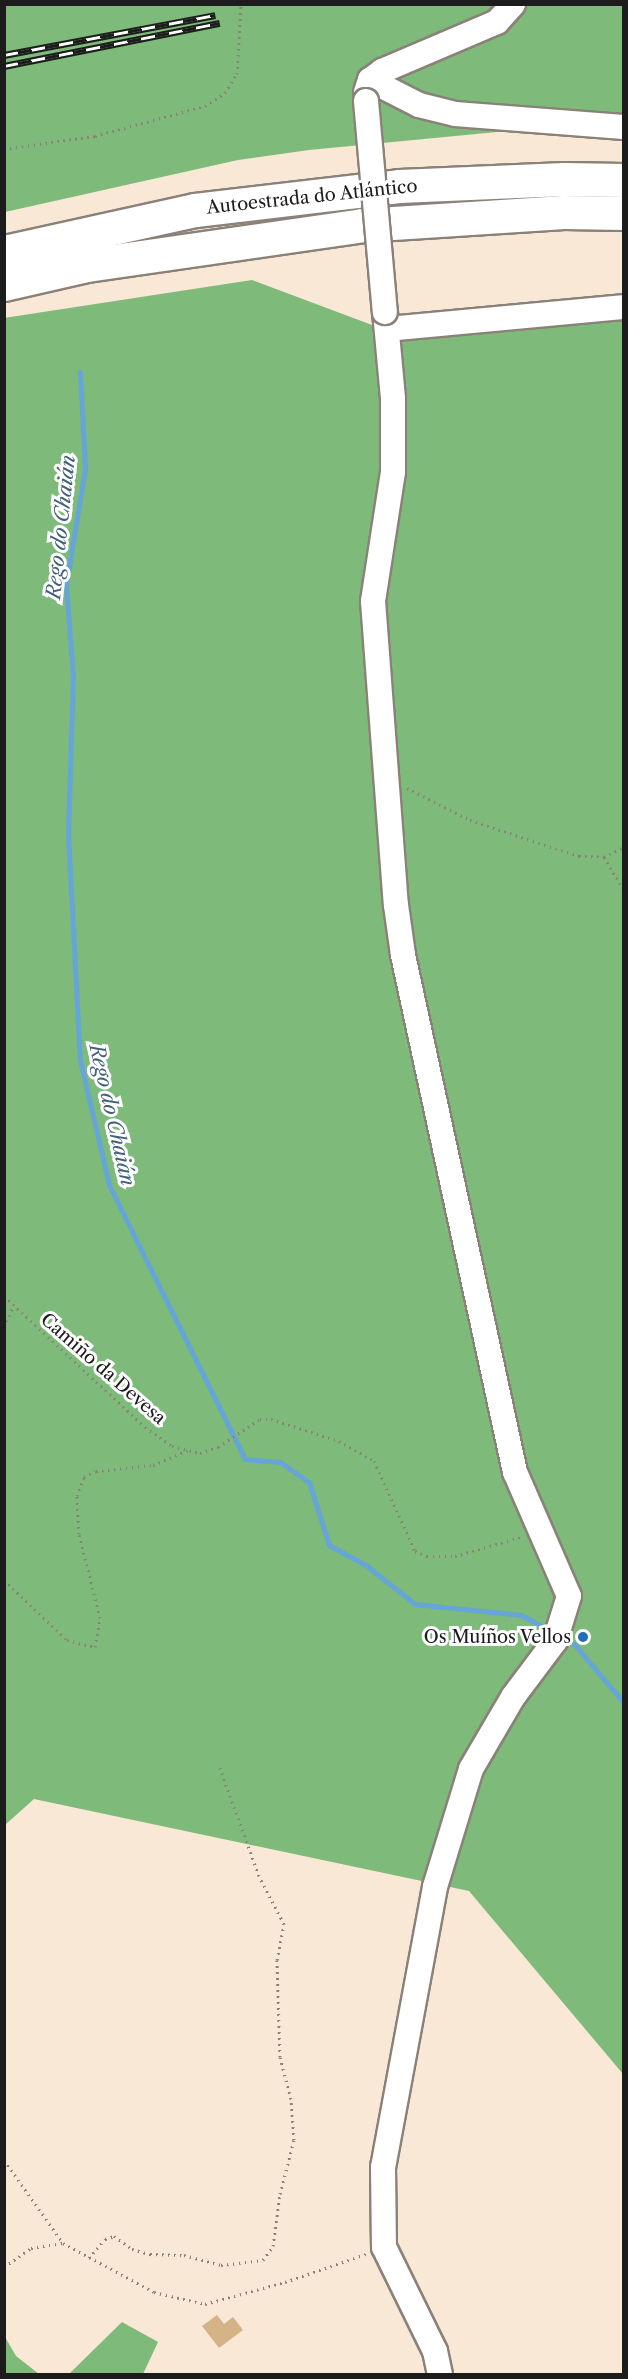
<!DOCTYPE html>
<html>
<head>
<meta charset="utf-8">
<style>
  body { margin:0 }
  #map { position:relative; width:628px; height:2379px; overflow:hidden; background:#f8e8d5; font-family:"Libre Caslon Text",serif }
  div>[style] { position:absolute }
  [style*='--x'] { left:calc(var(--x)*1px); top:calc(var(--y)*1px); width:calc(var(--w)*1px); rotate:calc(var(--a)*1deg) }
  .forest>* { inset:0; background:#7eba79 }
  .stream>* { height:5px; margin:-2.5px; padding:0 2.5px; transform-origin:2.5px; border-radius:2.5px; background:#66a5d8 }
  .building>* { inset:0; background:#d4b387 }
  .path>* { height:3px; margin-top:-1.5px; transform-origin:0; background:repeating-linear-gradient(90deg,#8a8278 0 1.5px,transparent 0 6px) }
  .roads { filter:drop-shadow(2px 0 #8a8278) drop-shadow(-2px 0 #8a8278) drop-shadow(0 2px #8a8278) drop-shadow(0 -2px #8a8278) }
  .minor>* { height:24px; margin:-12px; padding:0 12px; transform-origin:12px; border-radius:12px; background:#fff }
  .highway>* { height:33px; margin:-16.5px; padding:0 16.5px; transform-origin:16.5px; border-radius:16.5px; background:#fff }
  .rail>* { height:7px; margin-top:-3.5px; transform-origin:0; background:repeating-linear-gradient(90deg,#fff 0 14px,#1c1c1c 0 28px); box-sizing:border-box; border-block:2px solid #1c1c1c }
  .bridges { filter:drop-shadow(2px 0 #8a8278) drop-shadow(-2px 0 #8a8278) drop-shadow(0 2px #8a8278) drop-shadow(0 -2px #8a8278) }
  .minor-bridge>* { height:24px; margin:-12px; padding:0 12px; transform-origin:12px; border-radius:12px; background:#fff }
  .dots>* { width:16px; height:16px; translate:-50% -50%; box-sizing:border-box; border:3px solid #fff; border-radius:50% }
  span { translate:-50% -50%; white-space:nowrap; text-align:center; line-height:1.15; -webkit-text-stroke:6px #fff; paint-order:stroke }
  .street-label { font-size:18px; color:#1c1c1c }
  .poi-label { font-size:18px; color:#1c1c1c }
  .right { translate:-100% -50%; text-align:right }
  .water-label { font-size:20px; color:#41607a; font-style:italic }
  .frame { position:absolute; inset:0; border:6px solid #1c1c1c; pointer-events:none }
</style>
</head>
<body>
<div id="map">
  <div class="forest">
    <div style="clip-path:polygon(4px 5px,623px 5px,623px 120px,309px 150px,238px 160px,5px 212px)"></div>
    <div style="clip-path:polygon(252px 280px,404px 337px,623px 318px,623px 2074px,469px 1891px,34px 1799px,5px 1825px,4px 318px)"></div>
    <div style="clip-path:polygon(122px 2322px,158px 2342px,143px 2374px,69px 2374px)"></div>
    <div style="clip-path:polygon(5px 2337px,16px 2356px,39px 2374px,5px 2374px)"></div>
  </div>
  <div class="stream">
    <div style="--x:80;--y:372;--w:97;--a:87"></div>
    <div style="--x:85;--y:469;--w:118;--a:99.3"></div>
    <div style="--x:66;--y:585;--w:90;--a:85.6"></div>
    <div style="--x:73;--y:675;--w:158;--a:91.8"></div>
    <div style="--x:68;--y:833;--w:227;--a:87"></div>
    <div style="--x:80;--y:1060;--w:128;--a:76.9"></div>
    <div style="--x:109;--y:1185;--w:306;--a:63.6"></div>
    <div style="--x:245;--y:1459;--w:35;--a:5"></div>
    <div style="--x:280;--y:1462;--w:35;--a:35"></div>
    <div style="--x:309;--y:1482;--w:66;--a:72.4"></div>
    <div style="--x:329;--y:1545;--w:43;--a:28.9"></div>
    <div style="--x:367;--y:1566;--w:61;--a:38.4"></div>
    <div style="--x:415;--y:1604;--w:107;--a:5.9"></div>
    <div style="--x:521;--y:1615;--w:34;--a:28"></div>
    <div style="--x:562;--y:1637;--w:15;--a:32"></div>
    <div style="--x:575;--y:1645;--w:76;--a:49.8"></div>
  </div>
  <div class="building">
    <div style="clip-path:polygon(217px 2315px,224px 2324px,233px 2317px,243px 2330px,219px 2348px,202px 2326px)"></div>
  </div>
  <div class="path">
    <div style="--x:4;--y:149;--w:92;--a:-8.1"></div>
    <div style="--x:95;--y:136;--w:114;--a:-15.3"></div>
    <div style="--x:205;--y:106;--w:24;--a:-33"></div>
    <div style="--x:225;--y:93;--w:22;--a:-58"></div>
    <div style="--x:237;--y:74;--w:70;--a:-86.7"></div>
    <div style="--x:407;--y:788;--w:71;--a:26.9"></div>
    <div style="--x:470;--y:820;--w:115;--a:18.3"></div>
    <div style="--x:579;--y:856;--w:25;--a:2"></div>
    <div style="--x:604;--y:857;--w:22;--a:-27"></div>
    <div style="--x:604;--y:857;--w:39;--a:59"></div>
    <div style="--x:4;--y:1296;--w:192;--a:42.9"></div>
    <div style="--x:145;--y:1427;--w:33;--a:35"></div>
    <div style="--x:172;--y:1446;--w:29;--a:14"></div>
    <div style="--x:200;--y:1453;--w:19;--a:-18"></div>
    <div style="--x:218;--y:1447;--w:50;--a:-33.7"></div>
    <div style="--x:260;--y:1419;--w:11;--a:0"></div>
    <div style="--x:271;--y:1419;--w:71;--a:17.9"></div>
    <div style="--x:339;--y:1441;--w:40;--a:29.7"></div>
    <div style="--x:374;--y:1461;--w:99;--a:65.5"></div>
    <div style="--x:415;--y:1551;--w:13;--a:23"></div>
    <div style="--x:427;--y:1556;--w:28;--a:0"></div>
    <div style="--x:455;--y:1556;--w:69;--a:-16.1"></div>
    <div style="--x:4;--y:1327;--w:22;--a:-66"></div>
    <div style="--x:4;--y:1580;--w:87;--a:43.6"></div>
    <div style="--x:67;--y:1640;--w:29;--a:14"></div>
    <div style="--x:95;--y:1647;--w:29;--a:-80"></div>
    <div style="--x:100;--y:1618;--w:87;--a:-104"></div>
    <div style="--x:79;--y:1534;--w:38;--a:-93"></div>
    <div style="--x:77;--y:1496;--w:20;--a:-70"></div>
    <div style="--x:84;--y:1477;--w:13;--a:-27"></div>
    <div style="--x:96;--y:1471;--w:57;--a:-6"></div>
    <div style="--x:153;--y:1465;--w:38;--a:-23"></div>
    <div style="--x:4;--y:2160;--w:102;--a:54.6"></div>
    <div style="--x:89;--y:2258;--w:25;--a:-50"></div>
    <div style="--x:105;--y:2239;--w:9;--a:-18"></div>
    <div style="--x:114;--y:2236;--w:22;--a:36"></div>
    <div style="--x:132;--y:2249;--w:19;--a:16"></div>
    <div style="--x:150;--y:2254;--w:34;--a:2"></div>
    <div style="--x:184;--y:2255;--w:38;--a:15"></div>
    <div style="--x:221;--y:2265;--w:42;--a:-6.8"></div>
    <div style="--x:263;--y:2260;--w:17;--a:-54"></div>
    <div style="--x:273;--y:2246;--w:52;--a:-82.3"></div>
    <div style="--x:280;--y:2194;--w:56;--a:-75.5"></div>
    <div style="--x:294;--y:2140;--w:41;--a:-94.2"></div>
    <div style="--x:291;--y:2099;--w:43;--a:-104.7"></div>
    <div style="--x:280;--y:2057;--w:97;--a:-91.8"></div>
    <div style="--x:277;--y:1960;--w:37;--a:-79"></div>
    <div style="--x:284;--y:1924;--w:54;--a:-117.5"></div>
    <div style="--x:259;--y:1876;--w:115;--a:-109.9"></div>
    <div style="--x:4;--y:2267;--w:33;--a:-35"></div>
    <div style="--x:31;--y:2248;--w:32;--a:-9"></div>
    <div style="--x:63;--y:2243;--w:103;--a:28.3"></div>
    <div style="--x:154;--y:2292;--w:52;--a:13.2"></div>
    <div style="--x:205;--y:2304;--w:83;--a:-15.4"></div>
    <div style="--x:285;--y:2282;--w:86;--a:-19.1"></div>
  </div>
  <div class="roads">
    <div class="minor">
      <div style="--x:370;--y:80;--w:55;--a:27"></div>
      <div style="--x:419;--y:105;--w:37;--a:14"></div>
      <div style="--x:455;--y:114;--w:169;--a:4.4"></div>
      <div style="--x:366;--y:92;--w:13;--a:-72"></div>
      <div style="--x:370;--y:80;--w:15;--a:-37"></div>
      <div style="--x:382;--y:71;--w:125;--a:-23.1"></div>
      <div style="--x:497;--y:22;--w:24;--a:-48"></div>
      <div style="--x:385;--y:312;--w:87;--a:84.7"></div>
      <div style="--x:393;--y:399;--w:73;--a:90"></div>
      <div style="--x:393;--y:472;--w:131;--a:98.8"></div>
      <div style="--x:373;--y:601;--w:305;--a:85.7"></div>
      <div style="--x:396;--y:905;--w:50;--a:82"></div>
      <div style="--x:403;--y:955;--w:529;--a:77.78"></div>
      <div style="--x:515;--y:1472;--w:135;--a:66.5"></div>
      <div style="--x:569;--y:1596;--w:47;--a:107.3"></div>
      <div style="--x:555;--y:1641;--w:70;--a:126.9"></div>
      <div style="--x:513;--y:1697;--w:83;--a:120.3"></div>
      <div style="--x:471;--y:1769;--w:123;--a:107"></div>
      <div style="--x:435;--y:1887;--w:285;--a:100.5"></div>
      <div style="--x:383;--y:2167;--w:80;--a:89.3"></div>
      <div style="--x:384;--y:2247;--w:116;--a:63.9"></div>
      <div style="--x:435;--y:2351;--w:24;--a:78"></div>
      <div style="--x:387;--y:329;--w:238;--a:-5.3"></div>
    </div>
    <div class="highway">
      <div style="--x:4;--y:252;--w:196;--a:-12.4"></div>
      <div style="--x:195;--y:210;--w:205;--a:-6.7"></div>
      <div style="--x:399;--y:186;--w:165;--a:-2.4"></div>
      <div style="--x:564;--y:179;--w:60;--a:1"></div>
      <div style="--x:4;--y:284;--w:84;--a:-13"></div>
      <div style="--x:86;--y:265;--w:279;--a:-8.2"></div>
      <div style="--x:362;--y:225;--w:202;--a:-3.7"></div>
      <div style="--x:564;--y:212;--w:60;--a:1"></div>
    </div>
  </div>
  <div class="rail">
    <div style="--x:4;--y:55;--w:215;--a:-10.7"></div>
    <div style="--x:4;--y:66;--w:220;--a:-11.3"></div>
  </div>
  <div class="bridges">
    <div class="minor-bridge">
      <div style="--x:366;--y:101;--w:212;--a:84.9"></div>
    </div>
  </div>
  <div class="dots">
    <div style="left:583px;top:1637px;background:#1f6fb2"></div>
  </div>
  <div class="street-label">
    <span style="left:312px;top:197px;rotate:-6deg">Autoestrada do Atlántico</span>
    <span style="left:103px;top:1369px;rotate:41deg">Camiño da Devesa</span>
  </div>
  <div class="poi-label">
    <span class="right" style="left:571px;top:1637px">Os Muíños Vellos</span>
  </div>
  <div class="water-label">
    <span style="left:61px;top:527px;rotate:-84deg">Rego do Chaián</span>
    <span style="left:112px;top:1115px;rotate:77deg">Rego do Chaián</span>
  </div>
  <div class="frame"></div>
</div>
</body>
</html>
